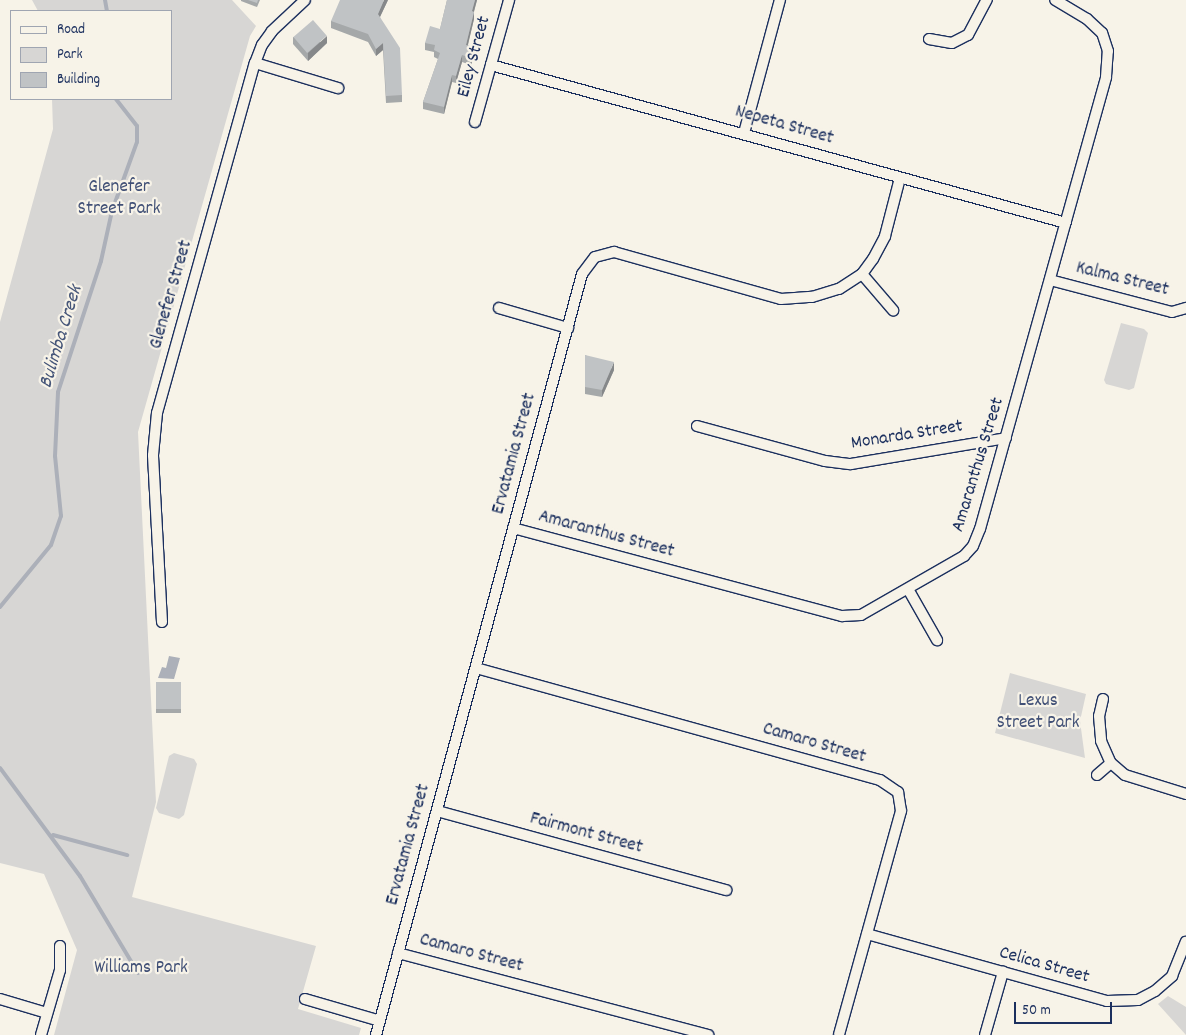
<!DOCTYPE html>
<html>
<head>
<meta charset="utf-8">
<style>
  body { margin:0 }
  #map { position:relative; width:1186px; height:1035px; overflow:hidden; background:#f7f3e8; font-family:Dekko,sans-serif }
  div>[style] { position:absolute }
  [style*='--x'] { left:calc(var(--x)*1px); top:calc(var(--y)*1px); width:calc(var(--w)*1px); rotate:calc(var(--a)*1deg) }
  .green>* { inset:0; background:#d7d6d4 }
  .water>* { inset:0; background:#acb0b9 }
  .stream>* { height:4px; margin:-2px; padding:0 2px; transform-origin:2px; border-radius:2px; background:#acb0b9 }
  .roads { filter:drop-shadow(1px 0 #1b2f5e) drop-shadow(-1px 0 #1b2f5e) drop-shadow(0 1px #1b2f5e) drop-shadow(0 -1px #1b2f5e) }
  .minor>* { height:10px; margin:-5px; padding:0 5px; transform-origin:5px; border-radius:5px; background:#f7f3e8 }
  .wall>* { inset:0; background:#a5a8a9; transform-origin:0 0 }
  .shaded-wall>* { inset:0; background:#86888a }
  .building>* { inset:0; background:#c0c3c5; transform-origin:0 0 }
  span { translate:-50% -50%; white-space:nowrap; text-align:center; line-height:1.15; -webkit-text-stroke:4.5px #f7f3e8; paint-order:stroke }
  .street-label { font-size:19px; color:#1b2f5e }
  .park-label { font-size:19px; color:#415076 }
  .water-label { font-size:20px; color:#465679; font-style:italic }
  .legend { position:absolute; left:10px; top:10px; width:162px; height:90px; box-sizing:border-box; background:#f7f3e8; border:1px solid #9fa5b1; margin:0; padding:6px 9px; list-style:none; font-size:15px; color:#1b2f5e }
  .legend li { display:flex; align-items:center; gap:10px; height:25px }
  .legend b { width:25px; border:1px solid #9fa5b1 }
  .scale { position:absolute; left:1014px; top:1002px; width:98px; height:22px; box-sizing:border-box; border:2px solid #1b2f5e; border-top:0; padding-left:6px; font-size:15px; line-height:18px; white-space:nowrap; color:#1b2f5e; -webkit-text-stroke:4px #f7f3e8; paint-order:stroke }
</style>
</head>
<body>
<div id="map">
  <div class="green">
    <div style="clip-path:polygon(32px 0,232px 0,256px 26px,250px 36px,138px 432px,156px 802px,132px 897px,316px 946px,298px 1009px,361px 1028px,359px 1035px,54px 1035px,77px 950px,44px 874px,0 863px,0 322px,53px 129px,52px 99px,171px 99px,171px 11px,38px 11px)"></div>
    <div style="clip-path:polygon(1121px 323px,1144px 329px,1148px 333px,1134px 388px,1129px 390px,1106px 384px,1104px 380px)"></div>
    <div style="clip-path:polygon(1010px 673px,1086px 694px,1080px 721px,1085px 758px,995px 733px)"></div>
    <div style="clip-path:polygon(174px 753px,194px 759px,197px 764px,184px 815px,179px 819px,159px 813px,156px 808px,169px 756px)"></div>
    <div style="clip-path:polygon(1168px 996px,1186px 1007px,1186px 1035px,1158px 1004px)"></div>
  </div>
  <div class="water">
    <div style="clip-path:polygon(169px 656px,180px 658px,174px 679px,158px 678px,162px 667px,166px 668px)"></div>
  </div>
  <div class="stream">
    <div style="--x:105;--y:0;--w:11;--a:80"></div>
    <div style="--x:0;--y:607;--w:80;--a:-50.6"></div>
    <div style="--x:51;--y:545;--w:31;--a:-71"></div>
    <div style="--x:61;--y:516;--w:60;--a:-95.7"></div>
    <div style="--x:55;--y:456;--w:64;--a:-87.3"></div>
    <div style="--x:58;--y:392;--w:138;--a:-71.8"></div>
    <div style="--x:101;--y:261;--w:51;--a:-77.6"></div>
    <div style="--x:112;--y:211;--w:73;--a:-70.1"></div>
    <div style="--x:137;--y:142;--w:16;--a:-90"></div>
    <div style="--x:137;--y:126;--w:34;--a:-128"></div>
    <div style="--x:0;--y:768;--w:134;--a:53.5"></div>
    <div style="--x:80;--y:876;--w:113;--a:59.1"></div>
    <div style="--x:53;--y:835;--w:77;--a:15.1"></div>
  </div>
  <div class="roads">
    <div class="minor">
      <div style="--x:929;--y:39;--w:23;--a:10"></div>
      <div style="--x:952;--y:43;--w:18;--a:-27"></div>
      <div style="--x:968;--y:35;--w:40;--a:-62"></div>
      <div style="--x:255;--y:63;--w:87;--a:16.8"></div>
      <div style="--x:491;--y:65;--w:596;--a:15.36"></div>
      <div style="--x:475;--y:122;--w:127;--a:-74.4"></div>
      <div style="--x:744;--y:133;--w:138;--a:-74.9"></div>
      <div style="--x:862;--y:274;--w:48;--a:49.3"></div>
      <div style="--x:1050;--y:280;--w:126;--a:14.7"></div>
      <div style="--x:1172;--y:312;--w:15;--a:-16"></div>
      <div style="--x:499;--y:308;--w:72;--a:16.2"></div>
      <div style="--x:697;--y:426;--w:133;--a:15.3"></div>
      <div style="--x:825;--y:461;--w:26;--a:7"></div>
      <div style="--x:851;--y:464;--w:157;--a:-9.5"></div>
      <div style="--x:513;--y:528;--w:341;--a:15"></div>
      <div style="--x:842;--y:616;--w:19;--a:-3"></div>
      <div style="--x:861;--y:615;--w:119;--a:-29.8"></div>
      <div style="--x:964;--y:556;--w:13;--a:-48"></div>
      <div style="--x:973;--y:546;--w:18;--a:-68"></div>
      <div style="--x:980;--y:529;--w:469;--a:-74.4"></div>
      <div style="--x:1106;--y:77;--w:26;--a:-86"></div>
      <div style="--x:1108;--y:51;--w:19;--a:-108"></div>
      <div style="--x:1102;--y:33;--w:21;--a:-137"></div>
      <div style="--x:1087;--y:19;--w:37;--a:-149"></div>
      <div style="--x:908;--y:589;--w:59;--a:60.4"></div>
      <div style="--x:162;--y:622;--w:167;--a:-93.1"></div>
      <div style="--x:153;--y:455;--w:42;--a:-84.6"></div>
      <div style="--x:157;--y:413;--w:363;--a:-74.4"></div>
      <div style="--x:255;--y:63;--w:19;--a:-69"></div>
      <div style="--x:262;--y:45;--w:17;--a:-54"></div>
      <div style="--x:272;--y:31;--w:45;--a:-43.2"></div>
      <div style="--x:476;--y:668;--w:419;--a:15.5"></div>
      <div style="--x:880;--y:780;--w:22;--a:34"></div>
      <div style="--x:898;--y:792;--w:19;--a:81"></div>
      <div style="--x:901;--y:811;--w:232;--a:105.5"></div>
      <div style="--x:1103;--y:699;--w:17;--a:103"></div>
      <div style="--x:1099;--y:716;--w:25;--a:85"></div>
      <div style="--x:1101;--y:741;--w:24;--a:66"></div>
      <div style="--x:1111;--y:763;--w:18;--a:41"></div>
      <div style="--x:1125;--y:775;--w:64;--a:17.3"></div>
      <div style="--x:1097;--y:775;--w:18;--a:-41"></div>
      <div style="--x:437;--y:811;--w:300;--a:15.3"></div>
      <div style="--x:867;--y:934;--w:249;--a:15.6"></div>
      <div style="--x:1107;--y:1001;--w:31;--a:-2"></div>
      <div style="--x:1138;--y:1000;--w:19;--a:-28"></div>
      <div style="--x:1155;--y:991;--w:23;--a:-41"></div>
      <div style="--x:1172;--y:976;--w:37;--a:-68"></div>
      <div style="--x:398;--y:953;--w:321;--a:14.8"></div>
      <div style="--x:0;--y:999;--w:49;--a:16.6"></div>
      <div style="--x:305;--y:999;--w:78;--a:16.3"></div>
      <div style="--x:41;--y:1035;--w:68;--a:-73.7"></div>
      <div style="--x:60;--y:970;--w:24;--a:-90"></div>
      <div style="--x:376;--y:1035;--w:788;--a:-74.85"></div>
      <div style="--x:582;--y:274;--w:21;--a:-53"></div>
      <div style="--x:595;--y:257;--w:20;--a:-15"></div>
      <div style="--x:614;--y:252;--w:173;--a:15.7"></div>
      <div style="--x:781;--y:299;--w:31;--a:-4"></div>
      <div style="--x:812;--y:297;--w:28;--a:-17"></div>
      <div style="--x:839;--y:289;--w:27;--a:-33"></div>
      <div style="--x:862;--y:274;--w:19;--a:-54"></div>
      <div style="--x:873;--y:259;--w:26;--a:-62"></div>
      <div style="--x:885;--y:236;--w:60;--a:-75.5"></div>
      <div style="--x:985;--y:1035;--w:66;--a:-74.1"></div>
    </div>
  </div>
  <div class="wall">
    <div style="clip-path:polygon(241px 0,260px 0,257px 7px,241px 1px)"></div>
    <div style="clip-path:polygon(388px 0,380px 17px,402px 95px,402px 102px,386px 103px,383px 50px,376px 56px,368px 42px,331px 28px,331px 21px)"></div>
    <div style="clip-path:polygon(447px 0,477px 0,474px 12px,474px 19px,468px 45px,474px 54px,471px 65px,462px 62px,456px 83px,452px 82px,444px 114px,423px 109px,423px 102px,438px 59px,434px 57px,434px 52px,425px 50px,425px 43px,440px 29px)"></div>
    <div style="clip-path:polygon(293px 37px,327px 43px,308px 61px,293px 44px)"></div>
    <div style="clip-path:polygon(585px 355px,614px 370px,602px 397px,585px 394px)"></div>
    <div style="left:181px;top:682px;width:31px;height:25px;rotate:90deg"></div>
  </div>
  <div class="shaded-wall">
    <div style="clip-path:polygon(384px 0,388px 0,378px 21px,378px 14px)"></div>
    <div style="clip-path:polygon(475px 0,477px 0,472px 18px,472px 11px)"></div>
    <div style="clip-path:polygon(474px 12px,474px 19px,466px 52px,466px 45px)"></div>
    <div style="clip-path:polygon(327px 36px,327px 43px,308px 61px,308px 53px)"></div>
    <div style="clip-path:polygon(383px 43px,383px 50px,376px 56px,376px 49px)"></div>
    <div style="clip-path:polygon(474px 47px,474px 54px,471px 65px,471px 58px)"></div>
    <div style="clip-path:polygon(462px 55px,462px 62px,456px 83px,456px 76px)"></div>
    <div style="clip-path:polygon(452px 75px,452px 82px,444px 114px,444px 107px)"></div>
    <div style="clip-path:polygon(614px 362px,614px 370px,602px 397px,602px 390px)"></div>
  </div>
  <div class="building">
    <div style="clip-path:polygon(248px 0,258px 0,257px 3px)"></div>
    <div style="clip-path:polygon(340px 0,384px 0,378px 14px,400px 48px,402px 95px,386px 96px,383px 43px,376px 49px,368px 34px,331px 21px)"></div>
    <div style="clip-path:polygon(447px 0,475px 0,472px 11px,474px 12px,466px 45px,474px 47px,471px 58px,462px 55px,456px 76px,452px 75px,444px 107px,423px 102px,440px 53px,434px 50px,435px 45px,425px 43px,430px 26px,440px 29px)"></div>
    <div style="left:313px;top:20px;width:21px;height:26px;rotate:49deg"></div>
    <div style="clip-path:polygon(585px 355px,614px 362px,602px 390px,585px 387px)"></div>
    <div style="left:181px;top:682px;width:27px;height:25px;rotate:90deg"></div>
  </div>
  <div class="street-label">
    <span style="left:475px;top:57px;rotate:-75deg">Eiley Street</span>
    <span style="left:784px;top:126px;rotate:16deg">Nepeta Street</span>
    <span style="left:1122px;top:280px;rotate:14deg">Kalma Street</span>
    <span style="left:172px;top:295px;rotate:-74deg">Glenefer Street</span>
    <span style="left:907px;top:436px;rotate:-9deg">Monarda Street</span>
    <span style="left:515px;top:454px;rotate:-75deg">Ervatamia Street</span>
    <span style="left:979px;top:465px;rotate:-73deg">Amaranthus Street</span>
    <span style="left:606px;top:535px;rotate:15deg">Amaranthus Street</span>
    <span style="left:814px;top:744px;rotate:16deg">Camaro Street</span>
    <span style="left:586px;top:834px;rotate:15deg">Fairmont Street</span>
    <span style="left:409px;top:845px;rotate:-75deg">Ervatamia Street</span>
    <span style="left:471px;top:954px;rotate:15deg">Camaro Street</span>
    <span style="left:1044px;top:966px;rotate:16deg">Celica Street</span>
  </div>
  <div class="park-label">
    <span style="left:119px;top:199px">Glenefer<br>Street Park</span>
    <span style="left:1038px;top:713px">Lexus<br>Street Park</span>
    <span style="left:141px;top:969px">Williams Park</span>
  </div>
  <div class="water-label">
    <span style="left:62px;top:337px;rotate:-73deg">Bulimba Creek</span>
  </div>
  <ul class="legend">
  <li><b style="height:6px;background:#f7f3e8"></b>Road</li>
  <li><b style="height:14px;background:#d7d6d4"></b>Park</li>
  <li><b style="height:14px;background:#c0c3c5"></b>Building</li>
  </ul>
  <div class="scale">50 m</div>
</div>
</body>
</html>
